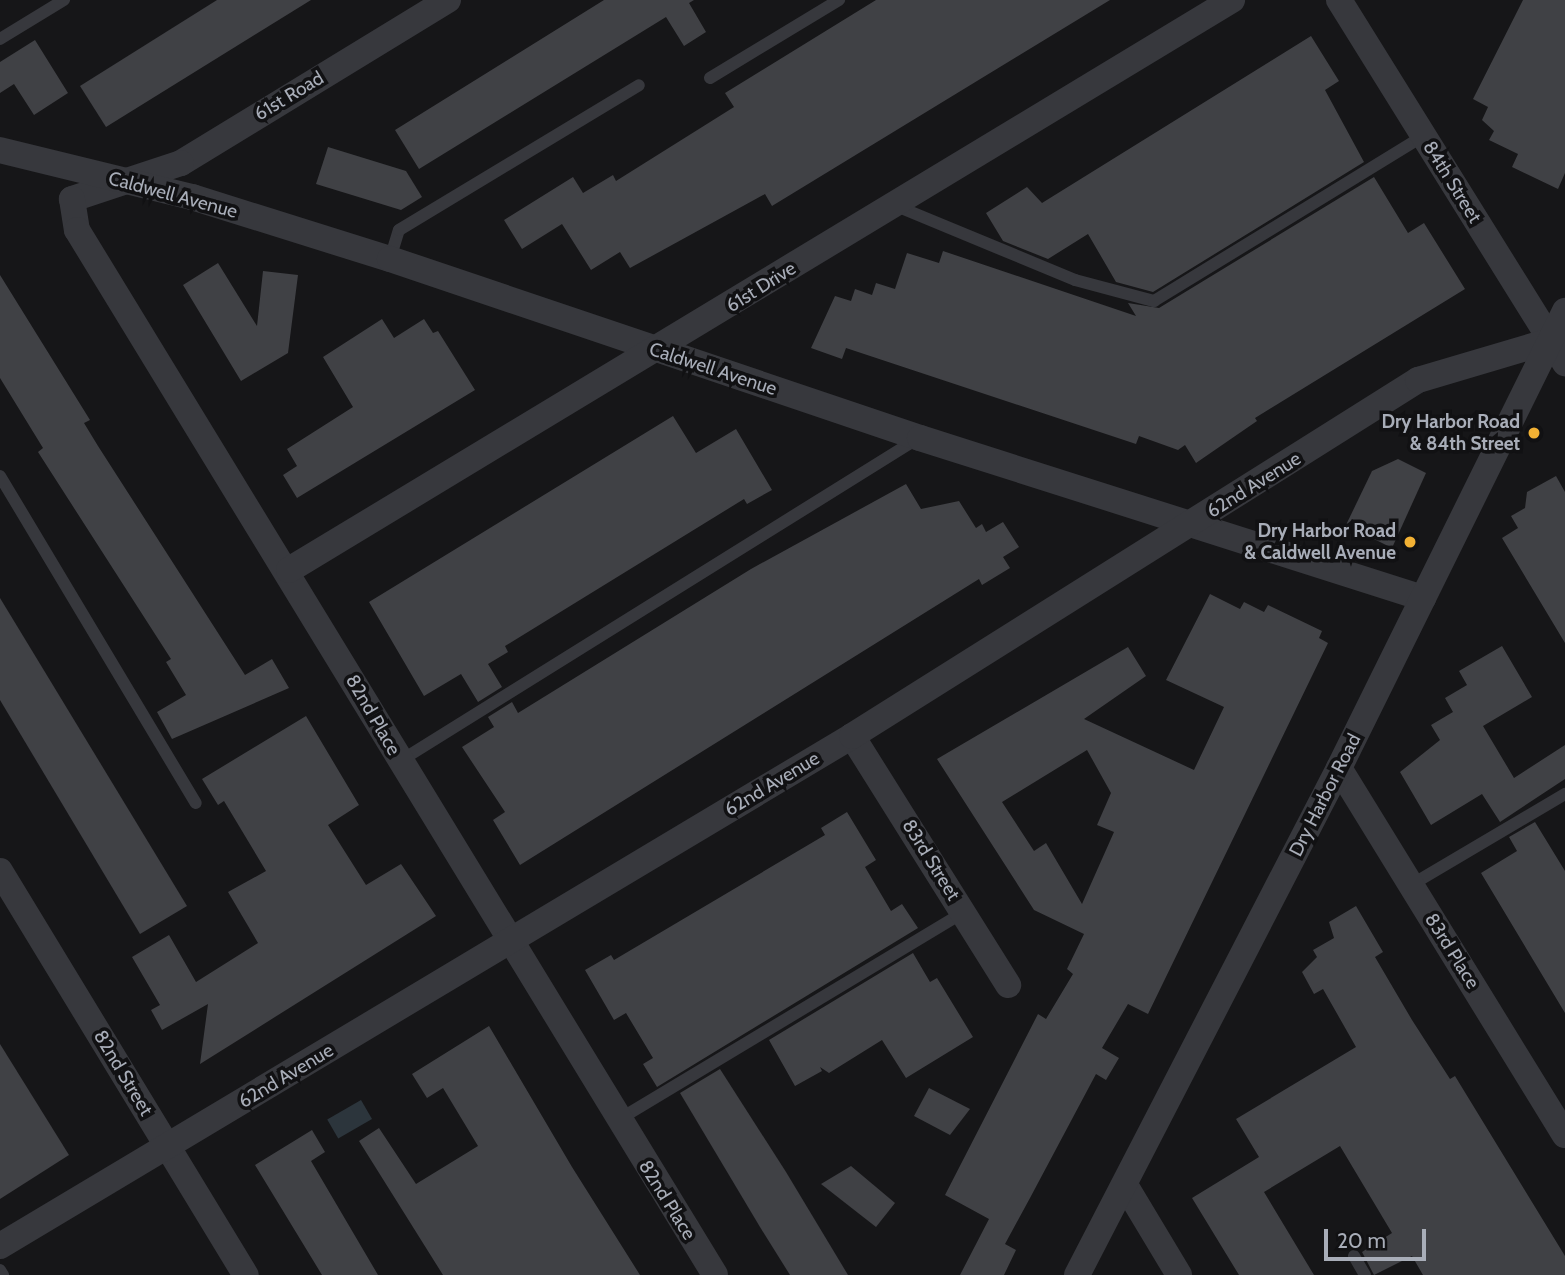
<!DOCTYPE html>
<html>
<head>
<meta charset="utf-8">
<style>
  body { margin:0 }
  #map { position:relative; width:1565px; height:1275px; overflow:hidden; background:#161618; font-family:Cabin,sans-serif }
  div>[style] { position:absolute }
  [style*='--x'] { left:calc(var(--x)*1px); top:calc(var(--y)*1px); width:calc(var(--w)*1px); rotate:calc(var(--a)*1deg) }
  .water>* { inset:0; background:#2c353c; transform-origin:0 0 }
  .building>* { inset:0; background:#404145 }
  .lane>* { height:12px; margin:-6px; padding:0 6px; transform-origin:6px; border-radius:6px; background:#37383d }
  .street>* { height:26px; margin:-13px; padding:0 13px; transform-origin:13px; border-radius:13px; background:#37383d }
  .dots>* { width:19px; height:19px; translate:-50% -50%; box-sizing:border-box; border:4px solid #111113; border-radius:50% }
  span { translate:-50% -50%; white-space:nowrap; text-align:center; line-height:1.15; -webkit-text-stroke:7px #111113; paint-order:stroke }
  .street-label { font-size:19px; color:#a8adb8 }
  .poi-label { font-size:19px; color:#a8adb8; font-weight:700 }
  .right { translate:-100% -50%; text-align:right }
  .scale { position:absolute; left:1324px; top:1229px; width:102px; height:32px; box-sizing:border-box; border:4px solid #a8adb8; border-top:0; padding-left:9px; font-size:21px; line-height:24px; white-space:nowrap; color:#a8adb8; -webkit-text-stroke:5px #111113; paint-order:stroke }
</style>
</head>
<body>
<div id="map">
  <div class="water">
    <div style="left:361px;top:1100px;width:22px;height:39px;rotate:60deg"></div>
  </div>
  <div class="building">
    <div style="clip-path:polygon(217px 0,311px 0,106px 127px,80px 86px)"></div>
    <div style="clip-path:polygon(604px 0,694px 0,689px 3px,706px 32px,684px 46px,666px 17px,419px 169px,395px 130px)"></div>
    <div style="clip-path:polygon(876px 0,1110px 0,772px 206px,765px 194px,630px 268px,620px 252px,591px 270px,562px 224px,522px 249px,504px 220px,573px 177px,583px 193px,613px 175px,616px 181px,734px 107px,725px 93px)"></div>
    <div style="clip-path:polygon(1523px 0,1565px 0,1565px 173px,1558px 189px,1512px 167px,1518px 154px,1489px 140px,1494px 131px,1482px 120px,1488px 107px,1473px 99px)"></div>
    <div style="clip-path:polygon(1311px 36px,1339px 81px,1325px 90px,1364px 162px,1153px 292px,1116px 282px,1088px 234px,1048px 259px,1003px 241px,986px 213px,1027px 187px,1042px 203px)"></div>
    <div style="clip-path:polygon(35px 40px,68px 93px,34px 115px,14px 84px,0 93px,0 62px)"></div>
    <div style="clip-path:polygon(328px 147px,406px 171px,422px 197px,401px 210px,316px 184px)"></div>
    <div style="clip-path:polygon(1374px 177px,1408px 233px,1424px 223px,1465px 289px,1255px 418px,1257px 421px,1196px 463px,1185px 445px,1178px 450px,1139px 436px,1136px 444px,846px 348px,842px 359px,811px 348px,835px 296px,851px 301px,855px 289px,872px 295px,876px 283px,895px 289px,907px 253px,939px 263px,943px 251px,1136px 316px,1128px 303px,1159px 308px)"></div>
    <div style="clip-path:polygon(218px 263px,257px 326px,263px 271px,298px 275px,288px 353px,241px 381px,183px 285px)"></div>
    <div style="clip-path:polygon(0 275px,90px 420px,84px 423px,98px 446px,245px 675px,272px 659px,289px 688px,172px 739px,157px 712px,186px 695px,166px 662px,171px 659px,38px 452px,43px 448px,0 378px)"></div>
    <div style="clip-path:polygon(382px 319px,394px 338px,424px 319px,433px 333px,438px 331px,475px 390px,297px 498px,283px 475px,297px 466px,287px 449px,353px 407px,323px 357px)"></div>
    <div style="clip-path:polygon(673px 416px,696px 453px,736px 429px,772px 490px,747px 504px,744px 499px,505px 646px,508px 652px,488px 664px,502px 687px,478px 702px,461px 674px,424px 696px,369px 602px)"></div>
    <div style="clip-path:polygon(1398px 459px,1426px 473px,1392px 548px,1346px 525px,1372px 471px)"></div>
    <div style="clip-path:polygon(1556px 476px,1565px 492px,1565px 643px,1502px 538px,1518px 528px,1511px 516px,1525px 508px,1527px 492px)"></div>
    <div style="clip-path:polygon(906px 484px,921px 509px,959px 501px,976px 528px,982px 524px,986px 532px,1003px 522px,1019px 547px,1003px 557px,1010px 568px,982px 585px,979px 579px,520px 865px,493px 820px,505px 812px,462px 747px,494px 727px,488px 717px,512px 702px,518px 713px,751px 569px)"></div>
    <div style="clip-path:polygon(evenodd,1210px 594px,1240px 609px,1244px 602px,1264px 612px,1268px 605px,1322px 631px,1319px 638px,1328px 643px,1148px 1014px,1128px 1004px,1102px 1048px,1119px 1058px,1106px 1080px,1096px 1074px,1030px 1198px,1005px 1244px,1016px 1250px,1004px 1275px,960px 1275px,989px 1219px,945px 1195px,1038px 1014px,1046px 1019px,1073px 974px,1067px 969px,1084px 934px,1034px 910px,937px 759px,1128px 647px,1146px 676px,1084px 719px,1194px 770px,1224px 707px,1166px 680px,1210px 594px,1087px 750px,1111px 793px,1097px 825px,1114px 832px,1082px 904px,1046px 843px,1034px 851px,1002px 802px,1087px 750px)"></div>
    <div style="clip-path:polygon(0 598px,187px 906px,140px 934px,0 700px)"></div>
    <div style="clip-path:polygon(1502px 646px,1532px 697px,1483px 726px,1514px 778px,1565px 745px,1565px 779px,1500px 822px,1482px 794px,1431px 825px,1400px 772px,1440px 740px,1431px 725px,1453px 712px,1445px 698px,1467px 685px,1459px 671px)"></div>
    <div style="clip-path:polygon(306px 716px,359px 805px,328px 825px,366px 885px,401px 864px,436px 916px,200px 1064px,208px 1004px,162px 1030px,151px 1010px,160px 1005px,132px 957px,169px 935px,196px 982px,258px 943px,228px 892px,266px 871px,224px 801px,218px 805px,202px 779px)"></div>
    <div style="clip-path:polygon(847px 812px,876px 860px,865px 867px,891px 911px,902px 904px,918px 928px,657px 1087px,643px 1064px,653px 1058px,626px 1013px,614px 1020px,585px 970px,611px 955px,614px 960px,825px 835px,821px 828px)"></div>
    <div style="clip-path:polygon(1535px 822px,1565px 871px,1565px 1013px,1481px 873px,1517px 851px,1509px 837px)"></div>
    <div style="clip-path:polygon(1356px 906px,1383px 952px,1375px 957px,1412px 1020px,1450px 1079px,1455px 1076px,1565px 1256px,1565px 1275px,1423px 1275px,1412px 1256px,1374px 1275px,1362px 1252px,1392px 1233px,1340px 1146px,1264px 1192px,1314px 1275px,1239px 1275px,1192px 1198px,1259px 1157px,1236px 1119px,1356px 1047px,1323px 989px,1314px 994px,1302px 972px,1317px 957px,1313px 950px,1334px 938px,1329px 922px)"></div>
    <div style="clip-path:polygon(913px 953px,930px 982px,937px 978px,973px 1037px,906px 1078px,882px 1040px,829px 1073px,820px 1067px,822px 1071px,795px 1086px,769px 1040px)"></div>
    <div style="clip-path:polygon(489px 1026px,572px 1167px,640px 1275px,443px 1275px,359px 1141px,379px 1128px,416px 1184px,478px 1146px,443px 1088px,427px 1098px,412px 1074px)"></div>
    <div style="clip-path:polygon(0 1044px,69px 1155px,0 1199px)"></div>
    <div style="clip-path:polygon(720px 1069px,786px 1172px,848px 1275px,790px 1275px,760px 1227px,680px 1093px)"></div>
    <div style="clip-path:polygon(929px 1088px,970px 1109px,950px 1135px,914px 1116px)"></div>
    <div style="clip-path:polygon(312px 1130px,325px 1152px,311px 1161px,378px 1275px,322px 1275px,255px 1165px)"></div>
    <div style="clip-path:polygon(851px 1166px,895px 1203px,876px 1227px,821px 1184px)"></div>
  </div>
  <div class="lane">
    <div style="--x:0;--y:39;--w:75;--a:-31.4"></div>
    <div style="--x:710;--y:78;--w:151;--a:-31.2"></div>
    <div style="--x:894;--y:205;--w:196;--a:22.5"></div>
    <div style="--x:1075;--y:280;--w:82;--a:14.9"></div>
    <div style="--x:1154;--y:301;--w:316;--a:-31.5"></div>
    <div style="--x:390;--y:259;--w:30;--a:-73"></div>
    <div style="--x:399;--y:230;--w:280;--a:-31.1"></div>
    <div style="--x:0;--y:476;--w:381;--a:59.1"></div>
    <div style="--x:400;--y:761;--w:609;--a:-31.92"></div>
    <div style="--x:1411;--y:885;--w:179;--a:-30.6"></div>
    <div style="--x:618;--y:1120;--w:402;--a:-31"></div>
    <div style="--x:1354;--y:1256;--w:22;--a:60"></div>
    <div style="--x:0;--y:1270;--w:6;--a:59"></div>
  </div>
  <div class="street">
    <div style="--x:448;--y:0;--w:313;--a:148.6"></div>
    <div style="--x:181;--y:163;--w:115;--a:161.7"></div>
    <div style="--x:72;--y:199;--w:31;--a:81"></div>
    <div style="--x:77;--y:230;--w:1224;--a:58.59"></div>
    <div style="--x:1339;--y:0;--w:428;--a:58.1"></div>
    <div style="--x:0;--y:150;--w:198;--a:13.8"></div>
    <div style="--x:192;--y:197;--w:207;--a:17.4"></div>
    <div style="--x:390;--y:259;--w:559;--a:18.66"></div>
    <div style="--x:920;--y:438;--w:528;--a:17.65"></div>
    <div style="--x:289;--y:570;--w:1102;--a:-31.15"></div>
    <div style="--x:852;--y:736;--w:294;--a:57.9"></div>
    <div style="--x:1339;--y:768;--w:431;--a:58.4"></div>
    <div style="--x:0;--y:871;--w:473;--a:58.7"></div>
    <div style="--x:1125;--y:1185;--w:105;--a:59"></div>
    <div style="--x:0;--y:1246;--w:993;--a:-30.9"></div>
    <div style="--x:852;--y:736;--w:669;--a:-32.17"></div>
    <div style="--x:1418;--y:380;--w:138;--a:-16.5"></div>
    <div style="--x:1077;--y:1275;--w:571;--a:-62.67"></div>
    <div style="--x:1339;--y:768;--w:510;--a:-63.69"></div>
  </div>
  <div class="dots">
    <div style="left:1534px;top:433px;background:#f2b134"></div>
    <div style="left:1410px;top:542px;background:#f2b134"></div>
  </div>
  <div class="street-label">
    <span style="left:289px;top:96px;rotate:-31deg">61st Road</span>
    <span style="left:1452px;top:182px;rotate:58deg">84th Street</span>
    <span style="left:173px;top:195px;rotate:15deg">Caldwell Avenue</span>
    <span style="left:761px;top:287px;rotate:-32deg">61st Drive</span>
    <span style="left:713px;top:369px;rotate:18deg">Caldwell Avenue</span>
    <span style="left:1254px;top:485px;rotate:-32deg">62nd Avenue</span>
    <span style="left:373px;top:715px;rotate:60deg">82nd Place</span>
    <span style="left:772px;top:784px;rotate:-31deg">62nd Avenue</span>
    <span style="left:1325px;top:795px;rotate:-63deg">Dry Harbor Road</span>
    <span style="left:931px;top:860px;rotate:58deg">83rd Street</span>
    <span style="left:1452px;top:951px;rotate:58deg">83rd Place</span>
    <span style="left:123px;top:1073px;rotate:59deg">82nd Street</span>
    <span style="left:286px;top:1076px;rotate:-31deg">62nd Avenue</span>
    <span style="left:667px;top:1200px;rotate:58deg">82nd Place</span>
  </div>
  <div class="poi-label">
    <span class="right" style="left:1520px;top:433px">Dry Harbor Road<br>&amp; 84th Street</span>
    <span class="right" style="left:1396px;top:542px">Dry Harbor Road<br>&amp; Caldwell Avenue</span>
  </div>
  <div class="scale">20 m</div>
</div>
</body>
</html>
